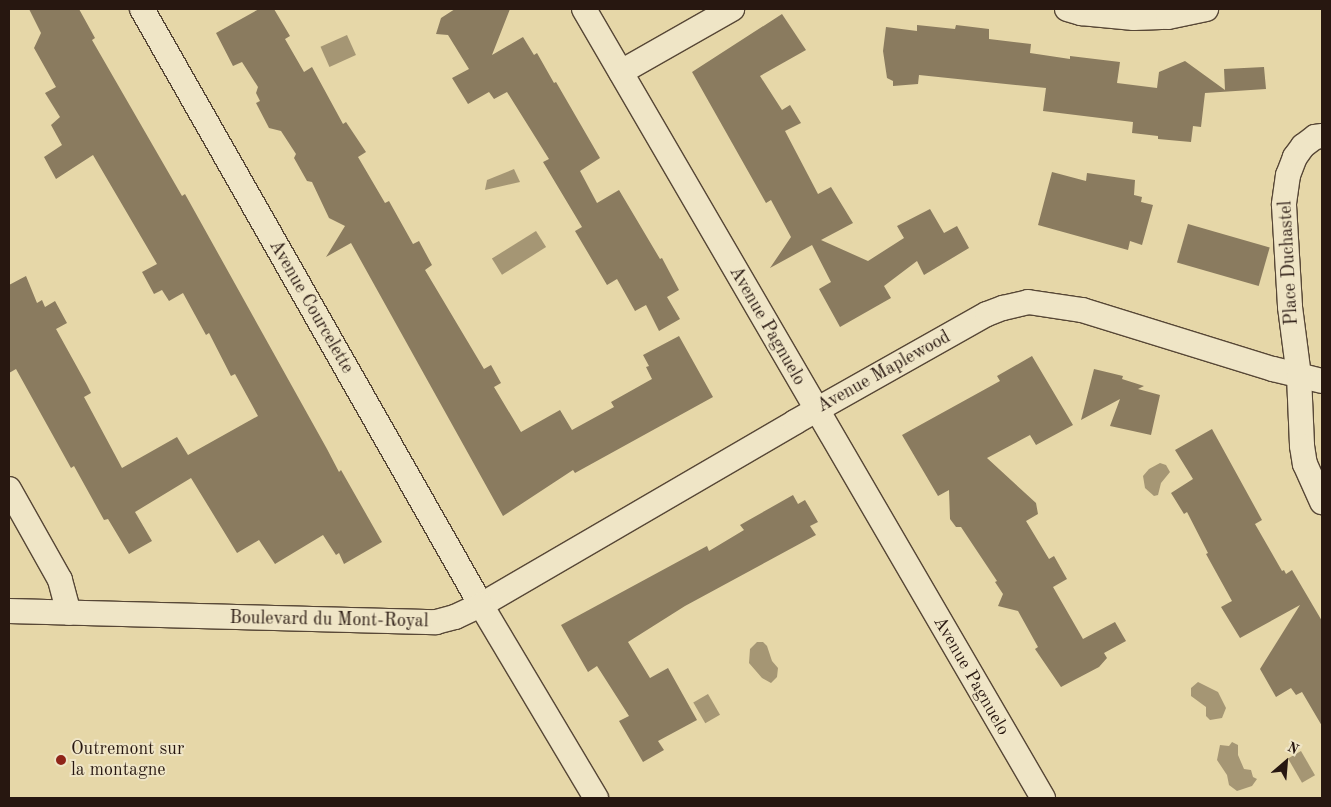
<!DOCTYPE html>
<html>
<head>
<meta charset="utf-8">
<style>
  body { margin:0 }
  #map { position:relative; width:1331px; height:807px; overflow:hidden; background:#e6d7a8; font-family:"Old Standard TT",serif }
  div>[style] { position:absolute }
  [style*='--x'] { left:calc(var(--x)*1px); top:calc(var(--y)*1px); width:calc(var(--w)*1px); rotate:calc(var(--a)*1deg) }
  .water>* { inset:0; background:#a59674; transform-origin:0 0 }
  .building>* { inset:0; background:#8a7b5f; transform-origin:0 0 }
  .roads { filter:drop-shadow(1px 0 #574736) drop-shadow(-1px 0 #574736) drop-shadow(0 1px #574736) drop-shadow(0 -1px #574736) }
  .minor>* { height:24px; margin:-12px; padding:0 12px; transform-origin:12px; border-radius:12px; background:#efe5c6 }
  .dots>* { width:14px; height:14px; translate:-50% -50%; box-sizing:border-box; border:2px solid #efe5c6; border-radius:50% }
  span { translate:-50% -50%; white-space:nowrap; text-align:center; line-height:1.15; -webkit-text-stroke:4px #efe5c6; paint-order:stroke }
  .street-label { font-size:18px; color:#271710 }
  .poi-label { font-size:18px; color:#271710 }
  .left { translate:0 -50%; text-align:left }
  .frame { position:absolute; inset:0; border:10px solid #271710; pointer-events:none }
  .north { position:absolute; left:1261px; top:737px; width:50px; height:50px; -webkit-text-stroke:4px #efe5c6; paint-order:stroke; rotate:27deg; font-size:14px; font-weight:700; line-height:20px; text-align:center; color:#271710 }
  .north::after { content:''; display:block; margin:auto; width:18px; height:22px; background:#271710; clip-path:polygon(50% 0,100% 100%,50% 72%,0 100%) }
</style>
</head>
<body>
<div id="map">
  <div class="water">
    <div style="left:347px;top:35px;width:22px;height:29px;rotate:66deg"></div>
    <div style="clip-path:polygon(514px 169px,520px 182px,485px 190px,487px 180px)"></div>
    <div style="left:536px;top:231px;width:19px;height:52px;rotate:58deg"></div>
    <div style="clip-path:polygon(1160px 463px,1166px 465px,1170px 472px,1161px 483px,1158px 495px,1154px 496px,1145px 488px,1143px 476px,1149px 469px)"></div>
    <div style="clip-path:polygon(757px 642px,763px 642px,767px 646px,772px 661px,778px 668px,777px 677px,771px 683px,762px 678px,749px 663px,750px 649px)"></div>
    <div style="clip-path:polygon(1198px 682px,1218px 692px,1226px 708px,1222px 718px,1210px 720px,1206px 716px,1206px 707px,1191px 696px,1191px 688px)"></div>
    <div style="left:708px;top:694px;width:24px;height:17px;rotate:60deg"></div>
    <div style="clip-path:polygon(1232px 742px,1238px 745px,1238px 755px,1244px 769px,1251px 770px,1253px 777px,1257px 779px,1252px 786px,1237px 791px,1229px 785px,1227px 775px,1217px 760px,1220px 745px,1229px 746px)"></div>
    <div style="left:1301px;top:751px;width:28px;height:15px;rotate:60deg"></div>
  </div>
  <div class="building">
    <div style="clip-path:polygon(29px 9px,79px 9px,95px 38px,92px 40px,182px 196px,185px 194px,327px 449px,339px 472px,341px 470px,382px 542px,344px 564px,339px 553px,336px 555px,323px 535px,275px 564px,259px 540px,237px 553px,191px 478px,135px 512px,152px 541px,129px 554px,108px 519px,104px 520px,74px 466px,71px 468px,16px 369px,9px 373px,9px 285px,26px 276px,37px 303px,42px 300px,45px 307px,55px 301px,67px 323px,56px 329px,87px 385px,91px 393px,84px 397px,122px 468px,177px 437px,188px 455px,258px 416px,235px 374px,231px 376px,209px 333px,206px 335px,183px 293px,169px 301px,162px 290px,154px 294px,142px 272px,157px 264px,93px 155px,56px 179px,44px 157px,62px 145px,51px 125px,60px 117px,45px 93px,56px 87px,34px 48px,41px 33px)"></div>
    <div style="clip-path:polygon(259px 9px,274px 9px,290px 36px,285px 39px,304px 72px,312px 67px,343px 124px,346px 122px,366px 152px,358px 157px,385px 203px,389px 201px,413px 244px,419px 241px,432px 265px,425px 270px,484px 369px,491px 365px,501px 383px,494px 387px,521px 432px,560px 410px,572px 430px,614px 407px,611px 402px,652px 379px,646px 367px,649px 366px,643px 355px,679px 336px,713px 397px,575px 473px,573px 470px,503px 516px,351px 243px,326px 257px,345px 226px,329px 218px,312px 182px,307px 181px,294px 158px,296px 154px,281px 131px,269px 128px,256px 103px,260px 101px,256px 93px,258px 87px,242px 62px,233px 66px,216px 33px)"></div>
    <div style="clip-path:polygon(455px 9px,510px 9px,492px 55px,523px 37px,534px 55px,537px 53px,554px 83px,556px 82px,600px 158px,580px 171px,597px 203px,619px 190px,660px 259px,662px 258px,679px 290px,667px 297px,680px 319px,659px 331px,646px 305px,635px 311px,617px 279px,607px 285px,575px 231px,582px 227px,543px 162px,549px 159px,507px 92px,494px 99px,489px 92px,468px 104px,452px 78px,469px 69px,448px 35px,436px 34px,441px 18px)"></div>
    <div style="clip-path:polygon(782px 14px,806px 50px,760px 76px,782px 110px,790px 105px,801px 123px,785px 131px,818px 194px,831px 187px,853px 223px,821px 240px,868px 261px,904px 238px,897px 226px,930px 209px,944px 233px,957px 226px,969px 248px,924px 275px,917px 261px,884px 286px,891px 298px,840px 327px,819px 289px,831px 282px,812px 245px,770px 268px,791px 237px,771px 200px,766px 203px,692px 72px)"></div>
    <div style="clip-path:polygon(917px 25px,955px 29px,956px 25px,989px 29px,989px 39px,1031px 44px,1030px 53px,1070px 59px,1070px 56px,1120px 62px,1117px 83px,1157px 88px,1159px 72px,1185px 61px,1225px 90px,1224px 69px,1264px 67px,1266px 89px,1205px 93px,1201px 127px,1193px 126px,1191px 142px,1158px 139px,1158px 136px,1132px 133px,1133px 122px,1043px 111px,1046px 88px,919px 75px,918px 84px,893px 86px,893px 81px,887px 78px,883px 51px,886px 27px,917px 31px)"></div>
    <div style="clip-path:polygon(1052px 172px,1086px 181px,1087px 173px,1135px 180px,1134px 195px,1142px 197px,1141px 202px,1153px 205px,1142px 245px,1130px 241px,1128px 250px,1038px 225px)"></div>
    <div style="left:1188px;top:224px;width:85px;height:40px;rotate:16deg"></div>
    <div style="clip-path:polygon(1032px 356px,1073px 425px,1036px 445px,1030px 435px,987px 458px,1036px 503px,1038px 514px,1026px 521px,1049px 559px,1054px 556px,1067px 579px,1053px 587px,1083px 639px,1115px 622px,1126px 641px,1104px 653px,1107px 658px,1099px 667px,1061px 687px,1035px 649px,1038px 647px,1018px 611px,998px 606px,1003px 594px,995px 582px,997px 581px,961px 527px,956px 527px,950px 519px,949px 490px,938px 496px,902px 435px,1000px 381px,997px 376px)"></div>
    <div style="clip-path:polygon(1094px 369px,1123px 376px,1122px 379px,1144px 386px,1138px 389px,1160px 395px,1151px 435px,1110px 426px,1120px 399px,1081px 420px)"></div>
    <div style="clip-path:polygon(1212px 429px,1262px 520px,1255px 524px,1282px 571px,1284px 570px,1286px 574px,1292px 570px,1322px 621px,1322px 726px,1302px 692px,1296px 695px,1291px 688px,1276px 697px,1260px 669px,1300px 605px,1240px 638px,1221px 607px,1232px 601px,1206px 554px,1208px 553px,1187px 512px,1184px 514px,1171px 493px,1193px 479px,1175px 450px)"></div>
    <div style="clip-path:polygon(793px 495px,798px 504px,805px 500px,818px 522px,810px 526px,816px 535px,685px 606px,628px 642px,650px 678px,668px 668px,697px 720px,658px 741px,664px 750px,643px 762px,619px 721px,629px 716px,597px 666px,588px 672px,561px 625px,707px 546px,709px 551px,744px 530px,740px 525px)"></div>
  </div>
  <div class="roads">
    <div class="minor">
      <div style="--x:142;--y:9;--w:686;--a:60.37"></div>
      <div style="--x:481;--y:605;--w:363;--a:-30.2"></div>
      <div style="--x:795;--y:422;--w:220;--a:-29.4"></div>
      <div style="--x:987;--y:314;--w:17;--a:-21"></div>
      <div style="--x:1003;--y:308;--w:26;--a:-13"></div>
      <div style="--x:1028;--y:302;--w:55;--a:8.4"></div>
      <div style="--x:1082;--y:310;--w:200;--a:17.2"></div>
      <div style="--x:1273;--y:369;--w:50;--a:13.8"></div>
      <div style="--x:584;--y:9;--w:913;--a:59.81"></div>
      <div style="--x:1067;--y:9;--w:15;--a:16"></div>
      <div style="--x:1081;--y:13;--w:53;--a:5.4"></div>
      <div style="--x:1134;--y:18;--w:34;--a:-2"></div>
      <div style="--x:1168;--y:17;--w:39;--a:-12"></div>
      <div style="--x:621;--y:72;--w:128;--a:-29.6"></div>
      <div style="--x:1322;--y:136;--w:7;--a:172"></div>
      <div style="--x:1315;--y:137;--w:15;--a:143"></div>
      <div style="--x:1303;--y:146;--w:14;--a:126"></div>
      <div style="--x:1295;--y:157;--w:19;--a:111"></div>
      <div style="--x:1288;--y:175;--w:30;--a:98"></div>
      <div style="--x:1284;--y:205;--w:102;--a:86.6"></div>
      <div style="--x:1290;--y:307;--w:70;--a:82.6"></div>
      <div style="--x:1299;--y:376;--w:70;--a:87.5"></div>
      <div style="--x:1302;--y:446;--w:18;--a:81"></div>
      <div style="--x:1305;--y:464;--w:42;--a:65.9"></div>
      <div style="--x:9;--y:489;--w:104;--a:60.7"></div>
      <div style="--x:60;--y:580;--w:34;--a:75"></div>
      <div style="--x:9;--y:611;--w:427;--a:1.5"></div>
      <div style="--x:436;--y:622;--w:20;--a:-15"></div>
      <div style="--x:455;--y:617;--w:29;--a:-25"></div>
      <div style="--x:481;--y:605;--w:225;--a:59.2"></div>
    </div>
  </div>
  <div class="dots">
    <div style="left:61px;top:760px;background:#8f2418"></div>
  </div>
  <div class="street-label">
    <span style="left:1289px;top:263px;rotate:-93deg">Place Duchastel</span>
    <span style="left:311px;top:307px;rotate:60deg">Avenue Courcelette</span>
    <span style="left:767px;top:326px;rotate:60deg">Avenue Pagnuelo</span>
    <span style="left:884px;top:372px;rotate:-29deg">Avenue Maplewood</span>
    <span style="left:329px;top:620px;rotate:1deg">Boulevard du Mont-Royal</span>
    <span style="left:971px;top:676px;rotate:60deg">Avenue Pagnuelo</span>
  </div>
  <div class="poi-label">
    <span class="left" style="left:71px;top:760px">Outremont sur<br>la montagne</span>
  </div>
  <div class="frame"></div>
  <div class="north">N</div>
</div>
</body>
</html>
